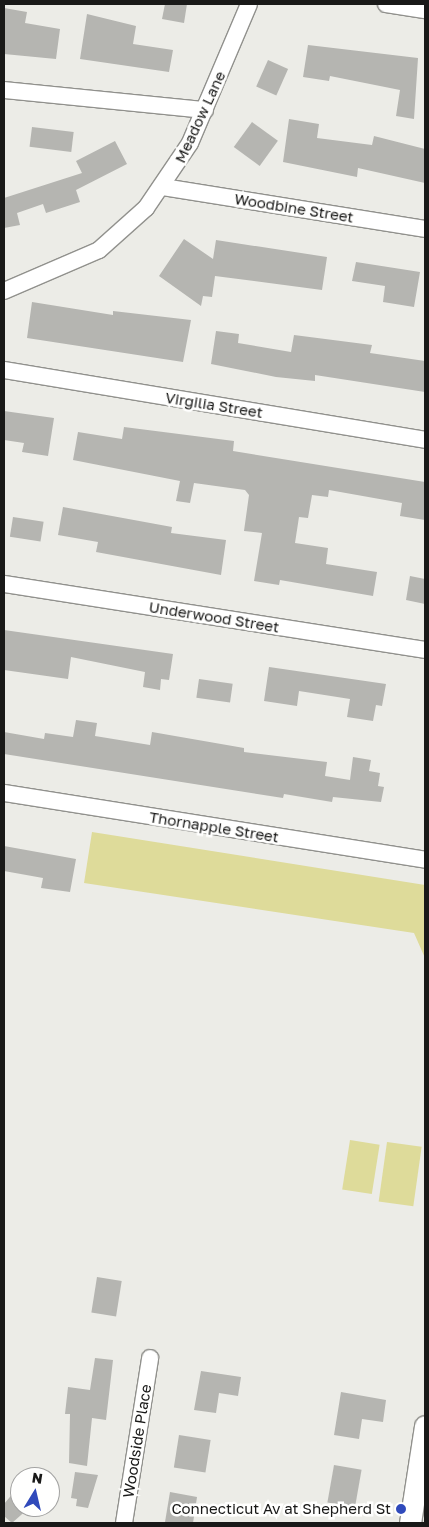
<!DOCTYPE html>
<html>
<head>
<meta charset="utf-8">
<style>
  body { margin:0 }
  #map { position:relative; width:429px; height:1527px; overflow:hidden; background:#ecece7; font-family:"Golos Text",sans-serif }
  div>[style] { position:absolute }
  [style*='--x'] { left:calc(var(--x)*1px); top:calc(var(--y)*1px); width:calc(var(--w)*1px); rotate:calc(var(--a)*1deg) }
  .green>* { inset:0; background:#dedb9a; transform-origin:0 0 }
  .building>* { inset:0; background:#b5b5b1; transform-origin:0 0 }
  .roads { filter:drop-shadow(1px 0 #91918d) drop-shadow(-1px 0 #91918d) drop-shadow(0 1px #91918d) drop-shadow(0 -1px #91918d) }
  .minor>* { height:16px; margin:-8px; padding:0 8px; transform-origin:8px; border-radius:8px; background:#fff }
  .major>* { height:21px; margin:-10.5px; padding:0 10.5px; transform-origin:10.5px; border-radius:10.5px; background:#fff }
  .dots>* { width:14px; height:14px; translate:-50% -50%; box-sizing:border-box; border:2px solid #fffffe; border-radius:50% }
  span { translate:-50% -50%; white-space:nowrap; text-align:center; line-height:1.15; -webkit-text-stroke:5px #fffffe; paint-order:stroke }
  .street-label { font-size:15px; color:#191918 }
  .poi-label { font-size:15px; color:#191918 }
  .right { translate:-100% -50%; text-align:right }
  .frame { position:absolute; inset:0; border:5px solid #191918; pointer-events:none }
  .north { position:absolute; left:10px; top:1467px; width:50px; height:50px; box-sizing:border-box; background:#fffffe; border:1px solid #a3a3a2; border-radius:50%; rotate:9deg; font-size:14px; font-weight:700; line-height:20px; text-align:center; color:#191918 }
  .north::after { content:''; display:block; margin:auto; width:18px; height:22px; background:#304abb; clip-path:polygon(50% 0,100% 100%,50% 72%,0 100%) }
</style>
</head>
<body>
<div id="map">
  <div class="green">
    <div style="clip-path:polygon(92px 832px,425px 885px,425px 958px,414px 933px,84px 883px)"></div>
    <div style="left:350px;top:1140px;width:30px;height:50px;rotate:9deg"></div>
    <div style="left:387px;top:1142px;width:35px;height:60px;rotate:8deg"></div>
  </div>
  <div class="building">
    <div style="clip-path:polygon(165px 4px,187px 4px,184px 23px,162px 19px)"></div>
    <div style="clip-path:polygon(4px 8px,27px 12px,25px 23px,60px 29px,56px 59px,4px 54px)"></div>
    <div style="clip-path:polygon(87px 14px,136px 26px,133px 44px,173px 50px,169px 72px,80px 59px)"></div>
    <div style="clip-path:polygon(308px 45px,418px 58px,414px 119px,396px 116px,400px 90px,330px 76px,329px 81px,303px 77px)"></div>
    <div style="left:268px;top:60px;width:22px;height:29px;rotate:24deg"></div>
    <div style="clip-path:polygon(289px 119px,319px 124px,317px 138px,372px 145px,374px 136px,425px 149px,425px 183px,358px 168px,357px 177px,283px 162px)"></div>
    <div style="left:252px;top:122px;width:32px;height:31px;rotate:36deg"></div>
    <div style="left:32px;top:127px;width:42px;height:20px;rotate:7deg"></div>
    <div style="clip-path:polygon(115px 141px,127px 164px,76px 190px,80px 202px,46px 213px,43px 204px,17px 213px,20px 225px,4px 228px,4px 198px,82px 173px,76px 161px)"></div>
    <div style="clip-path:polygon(184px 239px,213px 259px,216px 240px,327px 257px,322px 290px,215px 276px,212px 297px,203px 296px,201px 306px,159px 276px)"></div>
    <div style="clip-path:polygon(356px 262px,420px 272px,414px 307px,383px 302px,385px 286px,352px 281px)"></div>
    <div style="clip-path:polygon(32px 302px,113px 315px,113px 311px,191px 320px,183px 362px,27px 338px)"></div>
    <div style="clip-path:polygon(216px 331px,239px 334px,238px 343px,291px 352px,294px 335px,372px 345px,370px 353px,425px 361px,425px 392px,315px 375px,315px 381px,276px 377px,211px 364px)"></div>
    <div style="clip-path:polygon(4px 411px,54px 418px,48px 456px,22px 452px,24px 443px,4px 440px)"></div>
    <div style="clip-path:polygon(124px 427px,234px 441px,233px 451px,425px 482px,425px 520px,400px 516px,402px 503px,329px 490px,328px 497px,312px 495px,308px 518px,299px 517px,295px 543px,328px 548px,326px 564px,377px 572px,373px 596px,280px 580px,279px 585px,254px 581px,262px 533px,244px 531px,249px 495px,245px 490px,194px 483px,190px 503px,176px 501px,180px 481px,73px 460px,78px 432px,122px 439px)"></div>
    <div style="clip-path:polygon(63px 507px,172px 527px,171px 533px,226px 540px,221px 575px,96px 552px,98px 542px,58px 535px)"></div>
    <div style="left:13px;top:517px;width:31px;height:20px;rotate:9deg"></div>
    <div style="clip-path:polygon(410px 576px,425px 579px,425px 604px,406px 600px)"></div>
    <div style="clip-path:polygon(4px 630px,173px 654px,169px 680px,161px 679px,160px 690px,143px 687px,145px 672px,71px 657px,68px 679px,4px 670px)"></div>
    <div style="clip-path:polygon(269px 667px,386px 684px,382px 706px,376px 705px,373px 721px,347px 717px,350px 699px,299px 691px,297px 706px,264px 701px)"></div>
    <div style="left:199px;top:679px;width:34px;height:19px;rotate:8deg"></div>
    <div style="clip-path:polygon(76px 720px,97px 723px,95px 736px,150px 745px,152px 732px,244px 748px,244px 752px,327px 762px,325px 776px,350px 780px,353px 757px,371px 760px,369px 771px,380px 773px,378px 786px,384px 787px,381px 802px,333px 797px,332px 802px,284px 794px,283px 798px,4px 754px,4px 732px,44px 739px,45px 733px,73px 737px)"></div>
    <div style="clip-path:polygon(4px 846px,76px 859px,70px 892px,41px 888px,43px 878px,4px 871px)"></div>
    <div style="left:97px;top:1277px;width:25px;height:36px;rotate:9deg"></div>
    <div style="clip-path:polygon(95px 1358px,113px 1360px,106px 1420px,92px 1418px,87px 1466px,69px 1463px,70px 1414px,65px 1414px,68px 1387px,90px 1390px)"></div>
    <div style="clip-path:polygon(201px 1371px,241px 1377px,238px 1396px,219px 1393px,216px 1413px,194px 1410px)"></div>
    <div style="clip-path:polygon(341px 1392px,386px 1400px,383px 1422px,362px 1419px,359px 1439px,334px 1435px)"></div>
    <div style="left:179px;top:1435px;width:32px;height:33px;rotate:9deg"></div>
    <div style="left:334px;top:1465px;width:28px;height:38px;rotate:10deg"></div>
    <div style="clip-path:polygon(75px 1472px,98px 1475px,88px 1508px,76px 1506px,77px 1499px,71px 1498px)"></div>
    <div style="clip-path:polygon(20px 1485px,20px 1507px,30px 1507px,12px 1523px,4px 1516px,4px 1504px)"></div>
    <div style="clip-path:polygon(170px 1492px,197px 1497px,193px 1523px,165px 1522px)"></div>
  </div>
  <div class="roads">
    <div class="minor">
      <div style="--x:386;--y:4;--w:39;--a:9"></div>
      <div style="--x:4;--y:90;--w:202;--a:5.7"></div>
      <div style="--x:163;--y:187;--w:265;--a:9.1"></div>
      <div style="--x:4;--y:291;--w:103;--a:-23.3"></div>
      <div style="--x:99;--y:250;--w:63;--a:-41.8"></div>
      <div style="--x:146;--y:208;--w:78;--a:-55.9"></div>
      <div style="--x:190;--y:143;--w:151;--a:-67"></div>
      <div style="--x:4;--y:370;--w:427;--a:9.4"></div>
      <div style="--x:4;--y:584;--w:426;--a:8.9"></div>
      <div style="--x:4;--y:793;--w:426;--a:9"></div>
      <div style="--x:124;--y:1523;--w:167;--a:-81"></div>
    </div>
    <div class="major">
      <div style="--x:410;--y:1523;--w:98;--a:-81.2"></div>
    </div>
  </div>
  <div class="dots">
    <div style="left:401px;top:1509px;background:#304abb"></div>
  </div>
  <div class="street-label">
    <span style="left:200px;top:117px;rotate:-65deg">Meadow Lane</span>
    <span style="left:294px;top:208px;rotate:9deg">Woodbine Street</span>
    <span style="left:214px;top:405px;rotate:9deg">Virgilia Street</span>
    <span style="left:214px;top:617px;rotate:9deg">Underwood Street</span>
    <span style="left:214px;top:827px;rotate:9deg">Thornapple Street</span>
    <span style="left:137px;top:1441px;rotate:-81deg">Woodside Place</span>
  </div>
  <div class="poi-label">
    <span class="right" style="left:391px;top:1509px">Connecticut Av at Shepherd St</span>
  </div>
  <div class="frame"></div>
  <div class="north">N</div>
</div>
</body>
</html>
